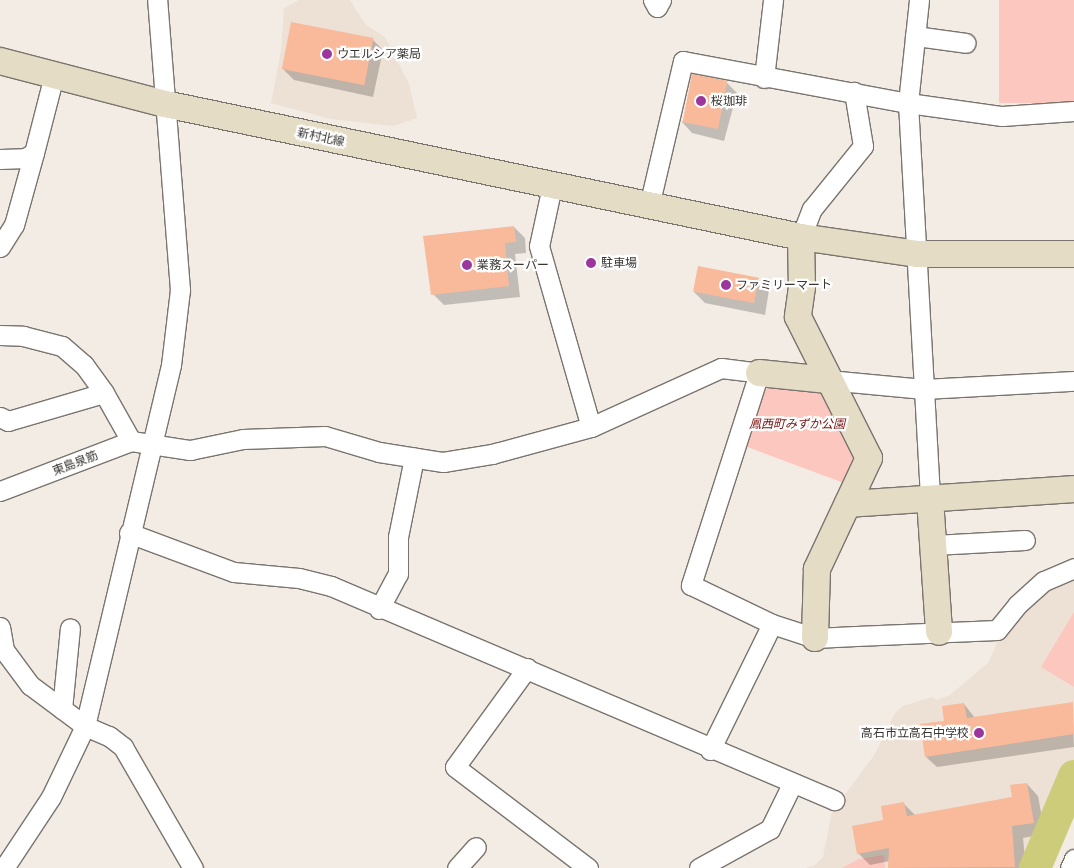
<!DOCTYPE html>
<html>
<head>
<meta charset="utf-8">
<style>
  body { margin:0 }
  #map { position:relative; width:1074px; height:868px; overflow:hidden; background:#f3ece5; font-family:"Noto Serif","Noto Sans JP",serif }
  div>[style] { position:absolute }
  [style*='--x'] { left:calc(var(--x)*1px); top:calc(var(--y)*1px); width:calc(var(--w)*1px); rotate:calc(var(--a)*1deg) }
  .built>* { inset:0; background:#ede0d4 }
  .green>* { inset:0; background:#fcc7bf; transform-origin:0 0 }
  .shadow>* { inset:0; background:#0003 }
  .river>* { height:32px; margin:-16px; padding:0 16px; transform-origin:16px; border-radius:16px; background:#cdcc7a }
  .building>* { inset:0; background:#f8ba9b; transform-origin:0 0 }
  .roads { filter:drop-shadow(1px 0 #7a746e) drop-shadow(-1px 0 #7a746e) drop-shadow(0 1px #7a746e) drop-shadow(0 -1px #7a746e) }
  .street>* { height:19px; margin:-9.5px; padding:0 9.5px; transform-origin:9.5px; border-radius:9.5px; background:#fff }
  .secondary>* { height:26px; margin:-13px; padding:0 13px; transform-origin:13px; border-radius:13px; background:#e5dcc5 }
  .dots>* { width:14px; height:14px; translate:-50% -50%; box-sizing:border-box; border:2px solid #fff; border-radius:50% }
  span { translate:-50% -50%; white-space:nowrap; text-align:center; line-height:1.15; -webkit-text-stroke:4.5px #fff; paint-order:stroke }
  .poi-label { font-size:12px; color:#383532 }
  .left { translate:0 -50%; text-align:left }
  .right { translate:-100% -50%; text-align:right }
  .street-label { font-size:12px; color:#383532 }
  .park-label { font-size:12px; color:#76100f; font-style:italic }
</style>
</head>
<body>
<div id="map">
  <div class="built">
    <div style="clip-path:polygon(299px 0,350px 0,365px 24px,385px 37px,409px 84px,417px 118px,393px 126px,331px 119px,271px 103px,281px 51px,284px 8px)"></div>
    <div style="clip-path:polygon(1074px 576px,1074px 771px,1031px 868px,805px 868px,815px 865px,823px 857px,832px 812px,875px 754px,895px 713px,903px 706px,932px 697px,937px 700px,950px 695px,988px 663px,996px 646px,997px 635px,1031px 595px)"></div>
  </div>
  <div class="green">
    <div style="left:1074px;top:0;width:103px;height:75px;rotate:90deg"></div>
    <div style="clip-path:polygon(774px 383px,825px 389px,856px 451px,849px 485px,745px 446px,765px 390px)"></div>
    <div style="clip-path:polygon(1074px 612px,1074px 687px,1041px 667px)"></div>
    <div style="clip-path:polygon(884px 855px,885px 868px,842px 868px,859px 859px)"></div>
  </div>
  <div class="shadow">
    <div style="clip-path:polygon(372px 39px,383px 50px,373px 97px,294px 80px,283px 69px)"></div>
    <div style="clip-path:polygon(726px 82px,737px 93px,724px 141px,692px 133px,682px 122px)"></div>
    <div style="clip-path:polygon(514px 227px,525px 238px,526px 253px,515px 254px,520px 297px,444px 305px,433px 294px)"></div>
    <div style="clip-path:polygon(759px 280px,769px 290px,765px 315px,705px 303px,694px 292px)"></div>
    <div style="clip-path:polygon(1072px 703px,1074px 747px,937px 767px,926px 757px,945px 722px,964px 704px,975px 718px)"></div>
    <div style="clip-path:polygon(1027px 784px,1038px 796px,1045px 834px,1023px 838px,1026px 868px,890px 868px,890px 861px,870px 865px,858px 853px,904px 804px,916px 816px,1014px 798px)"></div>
  </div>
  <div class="river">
    <div style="--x:1035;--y:868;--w:100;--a:-67"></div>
  </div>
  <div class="building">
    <div style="left:291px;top:22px;width:84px;height:48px;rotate:11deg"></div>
    <div style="left:692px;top:74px;width:36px;height:49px;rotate:11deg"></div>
    <div style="clip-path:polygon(514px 226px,516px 242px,505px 243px,509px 286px,431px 295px,423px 236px)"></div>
    <div style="left:698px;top:266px;width:62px;height:26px;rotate:11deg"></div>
    <div style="clip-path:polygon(1073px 702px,1074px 734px,925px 757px,920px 724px,944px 721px,942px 706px,964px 703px,967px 718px)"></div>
    <div style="clip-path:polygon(1027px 783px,1034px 823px,1012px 826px,1015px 867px,888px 868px,889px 848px,857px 854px,852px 826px,883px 820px,881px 806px,904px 802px,907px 816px,1012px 797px,1010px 785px)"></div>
  </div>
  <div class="roads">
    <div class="street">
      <div style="--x:653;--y:0;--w:8;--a:60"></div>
      <div style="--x:657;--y:7;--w:8;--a:-60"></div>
      <div style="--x:919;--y:0;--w:104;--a:96.1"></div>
      <div style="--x:908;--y:103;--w:397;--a:86.8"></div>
      <div style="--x:915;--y:36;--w:51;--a:7.8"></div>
      <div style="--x:764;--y:78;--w:79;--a:-83.4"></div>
      <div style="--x:0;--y:159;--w:25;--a:-2"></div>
      <div style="--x:25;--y:158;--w:10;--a:-29"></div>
      <div style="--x:34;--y:153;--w:81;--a:-75.6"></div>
      <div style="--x:552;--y:186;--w:61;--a:102.2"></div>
      <div style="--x:539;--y:246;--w:188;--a:74"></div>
      <div style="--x:649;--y:206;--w:149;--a:-76.8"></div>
      <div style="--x:683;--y:61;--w:229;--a:10.6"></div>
      <div style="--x:908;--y:103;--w:95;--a:7.9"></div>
      <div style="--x:1002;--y:116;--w:72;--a:-4"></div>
      <div style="--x:801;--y:237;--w:30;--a:-69"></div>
      <div style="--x:812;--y:209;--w:81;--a:-51"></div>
      <div style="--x:863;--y:146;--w:55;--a:-99.5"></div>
      <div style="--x:0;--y:247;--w:26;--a:-58"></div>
      <div style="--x:14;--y:225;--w:75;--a:-74.5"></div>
      <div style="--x:0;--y:335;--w:23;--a:2"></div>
      <div style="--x:23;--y:336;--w:40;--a:14.4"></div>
      <div style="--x:62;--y:346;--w:29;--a:41"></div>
      <div style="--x:84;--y:365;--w:34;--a:54"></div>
      <div style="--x:104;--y:393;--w:55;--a:60.6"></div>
      <div style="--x:828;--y:380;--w:96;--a:5.4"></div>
      <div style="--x:924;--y:389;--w:150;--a:-3.1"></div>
      <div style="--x:0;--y:417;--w:9;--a:27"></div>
      <div style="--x:8;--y:421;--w:100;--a:-16.3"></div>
      <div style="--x:0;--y:491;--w:140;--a:-20.9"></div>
      <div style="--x:131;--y:441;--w:60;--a:8.7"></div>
      <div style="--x:190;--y:450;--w:54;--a:-11.7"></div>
      <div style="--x:243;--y:439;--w:82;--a:-2.1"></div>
      <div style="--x:325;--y:436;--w:56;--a:16.5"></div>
      <div style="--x:379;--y:452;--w:65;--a:8.9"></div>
      <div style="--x:443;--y:462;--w:50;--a:-9.3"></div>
      <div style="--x:492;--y:454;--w:103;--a:-15.3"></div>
      <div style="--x:591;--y:427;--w:143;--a:-24.4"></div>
      <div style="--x:721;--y:368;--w:38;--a:7"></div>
      <div style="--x:759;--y:373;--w:223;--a:107.8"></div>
      <div style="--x:691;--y:585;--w:90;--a:25.7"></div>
      <div style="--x:772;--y:624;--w:45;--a:18"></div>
      <div style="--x:815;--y:638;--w:41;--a:-2.8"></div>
      <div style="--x:856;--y:636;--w:141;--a:-2.4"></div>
      <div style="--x:997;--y:630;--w:32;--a:-51"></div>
      <div style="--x:1017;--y:605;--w:36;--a:-42"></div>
      <div style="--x:1044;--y:581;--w:33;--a:-23"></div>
      <div style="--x:129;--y:533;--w:112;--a:20.4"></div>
      <div style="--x:234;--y:572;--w:65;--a:5.3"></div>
      <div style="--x:299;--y:578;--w:33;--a:14"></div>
      <div style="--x:331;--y:586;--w:547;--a:23.05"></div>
      <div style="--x:934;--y:545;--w:91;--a:-3.1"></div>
      <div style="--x:379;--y:609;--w:40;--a:-62"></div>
      <div style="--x:398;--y:574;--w:37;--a:-90"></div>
      <div style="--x:398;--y:537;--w:81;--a:-78.6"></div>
      <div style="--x:0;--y:627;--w:23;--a:80"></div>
      <div style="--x:4;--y:650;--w:44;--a:53.4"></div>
      <div style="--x:30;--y:685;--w:69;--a:36.7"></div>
      <div style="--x:85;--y:726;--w:26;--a:23"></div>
      <div style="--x:109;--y:736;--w:18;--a:38"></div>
      <div style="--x:123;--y:747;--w:140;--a:60"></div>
      <div style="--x:527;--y:668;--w:122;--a:126"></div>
      <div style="--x:455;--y:767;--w:167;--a:37.2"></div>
      <div style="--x:62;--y:709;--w:81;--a:-84.4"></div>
      <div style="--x:710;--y:750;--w:140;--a:-63.8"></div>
      <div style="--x:4;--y:868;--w:85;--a:-56.5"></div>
      <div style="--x:51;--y:797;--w:79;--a:-64.4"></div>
      <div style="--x:85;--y:726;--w:371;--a:-76.6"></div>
      <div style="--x:171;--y:365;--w:76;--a:-83.2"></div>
      <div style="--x:180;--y:290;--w:291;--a:-94.5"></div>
      <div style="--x:457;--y:868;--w:28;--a:-48"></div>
      <div style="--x:699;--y:868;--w:81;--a:-28.8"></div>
      <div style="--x:770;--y:829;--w:50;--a:-63.9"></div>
      <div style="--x:1070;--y:868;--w:10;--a:-66"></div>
    </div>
    <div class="secondary">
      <div style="--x:0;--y:61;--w:171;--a:14.6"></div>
      <div style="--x:165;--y:104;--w:650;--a:11.81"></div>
      <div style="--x:801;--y:237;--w:117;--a:8.3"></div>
      <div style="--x:917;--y:254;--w:157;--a:0"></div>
      <div style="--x:801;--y:237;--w:50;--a:88.9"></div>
      <div style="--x:802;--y:287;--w:30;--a:98"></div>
      <div style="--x:798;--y:317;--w:158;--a:63.3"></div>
      <div style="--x:869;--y:458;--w:123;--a:115.1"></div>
      <div style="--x:817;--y:569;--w:69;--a:91.7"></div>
      <div style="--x:759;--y:373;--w:69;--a:5.8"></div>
      <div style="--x:930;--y:499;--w:133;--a:86.1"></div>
      <div style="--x:848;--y:504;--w:226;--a:-3.8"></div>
    </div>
  </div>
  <div class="dots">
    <div style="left:327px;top:54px;background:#9b379c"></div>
    <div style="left:701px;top:101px;background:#9b379c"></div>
    <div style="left:591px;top:263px;background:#9b379c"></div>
    <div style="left:467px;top:265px;background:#9b379c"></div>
    <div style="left:726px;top:285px;background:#9b379c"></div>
    <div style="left:979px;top:733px;background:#9b379c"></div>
  </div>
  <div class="poi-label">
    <span class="left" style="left:337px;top:54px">ウエルシア薬局</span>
    <span class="left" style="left:711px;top:101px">桜珈琲</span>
    <span class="left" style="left:601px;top:263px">駐車場</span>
    <span class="left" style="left:477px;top:265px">業務スーパー</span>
    <span class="left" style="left:736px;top:285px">ファミリーマート</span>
    <span class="right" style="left:969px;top:733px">高石市立高石中学校</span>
  </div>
  <div class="street-label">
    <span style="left:321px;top:137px;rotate:12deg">新村北線</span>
    <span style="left:75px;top:463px;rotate:-21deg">東島泉筋</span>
  </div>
  <div class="park-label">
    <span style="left:797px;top:424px">鳳西町みずか公園</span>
  </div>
</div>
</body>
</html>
